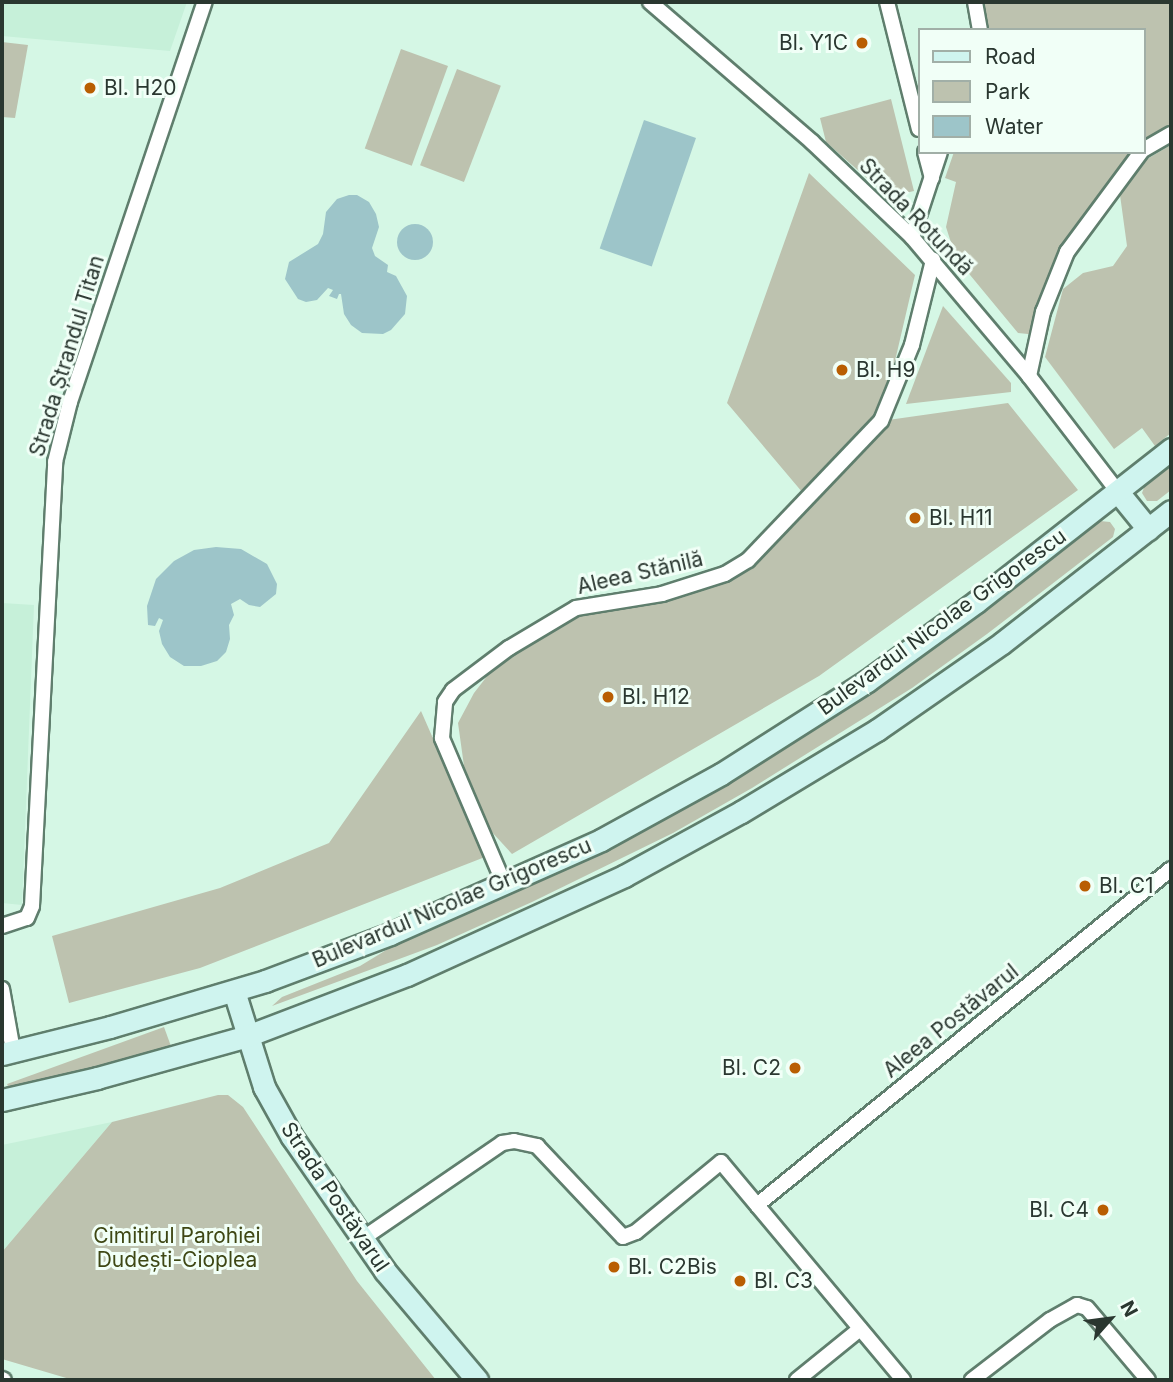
<!DOCTYPE html>
<html>
<head>
<meta charset="utf-8">
<style>
  body { margin:0 }
  #map { position:relative; width:1173px; height:1382px; overflow:hidden; background:#d5f7e5; font-family:Inter,sans-serif }
  div>[style] { position:absolute }
  [style*='--x'] { left:calc(var(--x)*1px); top:calc(var(--y)*1px); width:calc(var(--w)*1px); rotate:calc(var(--a)*1deg) }
  .built>* { inset:0; background:#c6f0d9 }
  .green>* { inset:0; background:#bdc2af; transform-origin:0 0 }
  .water>* { inset:0; background:#9dc5c9; transform-origin:0 0 }
  .round { border-radius:50% }
  .roads { filter:drop-shadow(2px 0 #5f7e6d) drop-shadow(-2px 0 #5f7e6d) drop-shadow(0 2px #5f7e6d) drop-shadow(0 -2px #5f7e6d) }
  .street>* { height:14px; margin:-7px; padding:0 7px; transform-origin:7px; border-radius:7px; background:#fff }
  .secondary>* { height:21px; margin:-10.5px; padding:0 10.5px; transform-origin:10.5px; border-radius:10.5px; background:#cff4ef }
  .dots>* { width:19px; height:19px; translate:-50% -50%; box-sizing:border-box; border:4px solid #f1fff7; border-radius:50% }
  span { translate:-50% -50%; white-space:nowrap; text-align:center; line-height:1.15; -webkit-text-stroke:6px #f1fff7; paint-order:stroke }
  .poi-label { font-size:21px; color:#2a3730 }
  .right { translate:-100% -50%; text-align:right }
  .left { translate:0 -50%; text-align:left }
  .street-label { font-size:21px; color:#2a3730 }
  .park-label { font-size:21px; color:#3e4714 }
  .frame { position:absolute; inset:0; border:4px solid #2a3730; pointer-events:none }
  .legend { position:absolute; left:918px; top:28px; width:228px; height:126px; box-sizing:border-box; background:#f1fff7; border:2px solid #a1afa7; margin:0; padding:9px 12px; list-style:none; font-size:21px; color:#2a3730 }
  .legend li { display:flex; align-items:center; gap:14px; height:35px }
  .legend b { width:35px; border:2px solid #a1afa7 }
  .north { position:absolute; left:1075px; top:1284px; width:70px; height:70px; -webkit-text-stroke:5px #f1fff7; paint-order:stroke; rotate:62deg; font-size:19px; font-weight:700; line-height:28px; text-align:center; color:#2a3730 }
  .north::after { content:''; display:block; margin:auto; width:24px; height:32px; background:#2a3730; clip-path:polygon(50% 0,100% 100%,50% 72%,0 100%) }
</style>
</head>
<body>
<div id="map">
  <div class="built">
    <div style="clip-path:polygon(2px 2px,187px 2px,170px 51px,2px 36px)"></div>
    <div style="clip-path:polygon(2px 603px,34px 605px,22px 905px,2px 903px)"></div>
    <div style="clip-path:polygon(112px 1122px,2px 1252px,2px 1145px)"></div>
  </div>
  <div class="green">
    <div style="clip-path:polygon(975px 2px,1171px 2px,1171px 134px,1143px 150px,1143px 30px,980px 30px)"></div>
    <div style="clip-path:polygon(2px 42px,28px 45px,15px 118px,2px 117px)"></div>
    <div style="left:401px;top:49px;width:50px;height:106px;rotate:20deg"></div>
    <div style="left:457px;top:69px;width:47px;height:103px;rotate:21deg"></div>
    <div style="clip-path:polygon(891px 99px,914px 191px,888px 197px,826px 142px,820px 118px)"></div>
    <div style="clip-path:polygon(1171px 145px,1171px 433px,1155px 446px,1142px 428px,1114px 449px,1045px 357px,1063px 289px,1083px 273px,1113px 266px,1127px 246px,1120px 195px,1147px 159px)"></div>
    <div style="clip-path:polygon(954px 152px,1141px 152px,1081px 230px,1038px 335px,1018px 333px,956px 258px,946px 227px,956px 182px,945px 178px)"></div>
    <div style="clip-path:polygon(809px 173px,915px 275px,881px 421px,1008px 403px,1078px 490px,819px 676px,512px 854px,490px 830px,464px 766px,458px 723px,474px 693px,509px 648px,562px 616px,725px 574px,808px 499px,727px 403px)"></div>
    <div style="clip-path:polygon(943px 306px,1011px 383px,1011px 392px,906px 404px)"></div>
    <div style="clip-path:polygon(1171px 465px,1171px 490px,1157px 501px,1147px 501px,1142px 493px,1145px 485px)"></div>
    <div style="clip-path:polygon(1100px 521px,1110px 522px,1115px 529px,1113px 537px,987px 634px,912px 688px,752px 788px,673px 833px,532px 902px,437px 945px,272px 1006px,282px 997px,360px 966px,406px 938px,742px 771px,900px 672px)"></div>
    <div style="clip-path:polygon(421px 711px,485px 857px,200px 968px,69px 1003px,52px 936px,220px 888px,329px 843px)"></div>
    <div style="left:164px;top:1027px;width:20px;height:167px;rotate:70deg"></div>
    <div style="clip-path:polygon(218px 1095px,228px 1095px,243px 1107px,357px 1281px,436px 1380px,73px 1380px,2px 1359px,2px 1252px,112px 1122px)"></div>
  </div>
  <div class="water">
    <div style="left:644px;top:120px;width:55px;height:136px;rotate:19deg"></div>
    <div style="clip-path:polygon(349px 195px,357px 195px,369px 202px,376px 214px,379px 227px,372px 248px,375px 256px,388px 265px,387px 272px,396px 276px,407px 296px,405px 314px,391px 330px,383px 334px,362px 333px,351px 325px,344px 314px,341px 294px,339px 294px,337px 299px,329px 296px,333px 290px,328px 288px,317px 300px,306px 302px,298px 299px,285px 279px,289px 262px,318px 244px,323px 234px,326px 212px,337px 199px)"></div>
    <div class="round" style="left:397px;top:224px;width:36px;height:36px"></div>
    <div style="clip-path:polygon(216px 547px,241px 549px,267px 564px,277px 584px,276px 594px,260px 607px,249px 605px,240px 599px,231px 604px,234px 615px,229px 625px,230px 639px,226px 652px,217px 661px,201px 666px,184px 666px,170px 657px,162px 644px,159px 631px,163px 620px,159px 618px,155px 626px,148px 625px,147px 606px,156px 579px,174px 561px,194px 550px)"></div>
  </div>
  <div class="roads">
    <div class="street">
      <div style="--x:650;--y:2;--w:214;--a:40.8"></div>
      <div style="--x:812;--y:142;--w:138;--a:43.5"></div>
      <div style="--x:912;--y:237;--w:182;--a:49.9"></div>
      <div style="--x:1029;--y:376;--w:146;--a:52.5"></div>
      <div style="--x:887;--y:2;--w:131;--a:75.9"></div>
      <div style="--x:975;--y:2;--w:28;--a:80"></div>
      <div style="--x:1143;--y:150;--w:32;--a:-30"></div>
      <div style="--x:925;--y:152;--w:27;--a:75"></div>
      <div style="--x:912;--y:237;--w:89;--a:-71.8"></div>
      <div style="--x:1029;--y:376;--w:66;--a:-77.7"></div>
      <div style="--x:1043;--y:312;--w:65;--a:-68.2"></div>
      <div style="--x:1067;--y:252;--w:124;--a:-53.5"></div>
      <div style="--x:505;--y:886;--w:161;--a:-113.1"></div>
      <div style="--x:442;--y:738;--w:36;--a:-85"></div>
      <div style="--x:445;--y:702;--w:14;--a:-56"></div>
      <div style="--x:453;--y:690;--w:70;--a:-36.9"></div>
      <div style="--x:509;--y:648;--w:78;--a:-30.8"></div>
      <div style="--x:576;--y:608;--w:87;--a:-9.2"></div>
      <div style="--x:662;--y:594;--w:66;--a:-17.6"></div>
      <div style="--x:725;--y:574;--w:27;--a:-31"></div>
      <div style="--x:748;--y:560;--w:192;--a:-46.3"></div>
      <div style="--x:881;--y:421;--w:82;--a:-67.8"></div>
      <div style="--x:912;--y:345;--w:88;--a:-76.1"></div>
      <div style="--x:2;--y:926;--w:26;--a:-18"></div>
      <div style="--x:27;--y:918;--w:13;--a:-67"></div>
      <div style="--x:32;--y:906;--w:445;--a:-87"></div>
      <div style="--x:55;--y:462;--w:62;--a:-76"></div>
      <div style="--x:70;--y:402;--w:422;--a:-71.4"></div>
      <div style="--x:2;--y:989;--w:63;--a:79.9"></div>
      <div style="--x:757;--y:1205;--w:533;--a:-39.06"></div>
      <div style="--x:362;--y:1239;--w:170;--a:-34.4"></div>
      <div style="--x:502;--y:1143;--w:12;--a:-9"></div>
      <div style="--x:514;--y:1141;--w:24;--a:12"></div>
      <div style="--x:537;--y:1146;--w:125;--a:46.6"></div>
      <div style="--x:623;--y:1237;--w:14;--a:-21"></div>
      <div style="--x:636;--y:1232;--w:110;--a:-39.5"></div>
      <div style="--x:721;--y:1162;--w:284;--a:50.1"></div>
      <div style="--x:2;--y:1379;--w:2;--a:27"></div>
      <div style="--x:797;--y:1380;--w:81;--a:-39"></div>
      <div style="--x:972;--y:1380;--w:98;--a:-37.6"></div>
      <div style="--x:1050;--y:1320;--w:31;--a:-29"></div>
      <div style="--x:1077;--y:1305;--w:10;--a:17"></div>
      <div style="--x:1087;--y:1308;--w:94;--a:49.7"></div>
    </div>
    <div class="secondary">
      <div style="--x:1118;--y:492;--w:48;--a:51"></div>
      <div style="--x:234;--y:991;--w:101;--a:72.6"></div>
      <div style="--x:264;--y:1087;--w:57;--a:60.8"></div>
      <div style="--x:292;--y:1137;--w:163;--a:55.2"></div>
      <div style="--x:385;--y:1271;--w:143;--a:49.8"></div>
      <div style="--x:2;--y:1054;--w:111;--a:-14"></div>
      <div style="--x:110;--y:1027;--w:162;--a:-16.5"></div>
      <div style="--x:265;--y:981;--w:134;--a:-20.6"></div>
      <div style="--x:390;--y:934;--w:231;--a:-24"></div>
      <div style="--x:601;--y:840;--w:137;--a:-28.8"></div>
      <div style="--x:721;--y:774;--w:173;--a:-32.5"></div>
      <div style="--x:867;--y:681;--w:135;--a:-35.9"></div>
      <div style="--x:976;--y:602;--w:248;--a:-38.1"></div>
      <div style="--x:2;--y:1100;--w:98;--a:-13"></div>
      <div style="--x:97;--y:1078;--w:156;--a:-15.6"></div>
      <div style="--x:247;--y:1036;--w:171;--a:-20.9"></div>
      <div style="--x:407;--y:975;--w:239;--a:-24.5"></div>
      <div style="--x:624;--y:876;--w:133;--a:-28.7"></div>
      <div style="--x:741;--y:812;--w:159;--a:-31.1"></div>
      <div style="--x:877;--y:730;--w:152;--a:-34.8"></div>
      <div style="--x:1002;--y:643;--w:214;--a:-38"></div>
    </div>
  </div>
  <div class="dots">
    <div style="left:862px;top:43px;background:#b95e02"></div>
    <div style="left:90px;top:88px;background:#b95e02"></div>
    <div style="left:842px;top:370px;background:#b95e02"></div>
    <div style="left:915px;top:518px;background:#b95e02"></div>
    <div style="left:608px;top:697px;background:#b95e02"></div>
    <div style="left:1085px;top:886px;background:#b95e02"></div>
    <div style="left:795px;top:1068px;background:#b95e02"></div>
    <div style="left:1103px;top:1210px;background:#b95e02"></div>
    <div style="left:614px;top:1267px;background:#b95e02"></div>
    <div style="left:740px;top:1281px;background:#b95e02"></div>
  </div>
  <div class="poi-label">
    <span class="right" style="left:848px;top:43px">Bl. Y1C</span>
    <span class="left" style="left:104px;top:88px">Bl. H20</span>
    <span class="left" style="left:856px;top:370px">Bl. H9</span>
    <span class="left" style="left:929px;top:518px">Bl. H11</span>
    <span class="left" style="left:622px;top:697px">Bl. H12</span>
    <span class="left" style="left:1099px;top:886px">Bl. C1</span>
    <span class="right" style="left:781px;top:1068px">Bl. C2</span>
    <span class="right" style="left:1089px;top:1210px">Bl. C4</span>
    <span class="left" style="left:628px;top:1267px">Bl. C2Bis</span>
    <span class="left" style="left:754px;top:1281px">Bl. C3</span>
  </div>
  <div class="street-label">
    <span style="left:916px;top:217px;rotate:46deg">Strada Rotundă</span>
    <span style="left:67px;top:356px;rotate:-73deg">Strada Ștrandul Titan</span>
    <span style="left:640px;top:573px;rotate:-13deg">Aleea Stănilă</span>
    <span style="left:942px;top:622px;rotate:-36deg">Bulevardul Nicolae Grigorescu</span>
    <span style="left:452px;top:903px;rotate:-23deg">Bulevardul Nicolae Grigorescu</span>
    <span style="left:951px;top:1021px;rotate:-39deg">Aleea Postăvarul</span>
    <span style="left:335px;top:1197px;rotate:56deg">Strada Postăvarul</span>
  </div>
  <div class="park-label">
    <span style="left:177px;top:1248px">Cimitirul Parohiei<br>Dudești-Cioplea</span>
  </div>
  <div class="frame"></div>
  <ul class="legend">
  <li><b style="height:9px;background:#cff4ef"></b>Road</li>
  <li><b style="height:19px;background:#bdc2af"></b>Park</li>
  <li><b style="height:19px;background:#9dc5c9"></b>Water</li>
  </ul>
  <div class="north">N</div>
</div>
</body>
</html>
